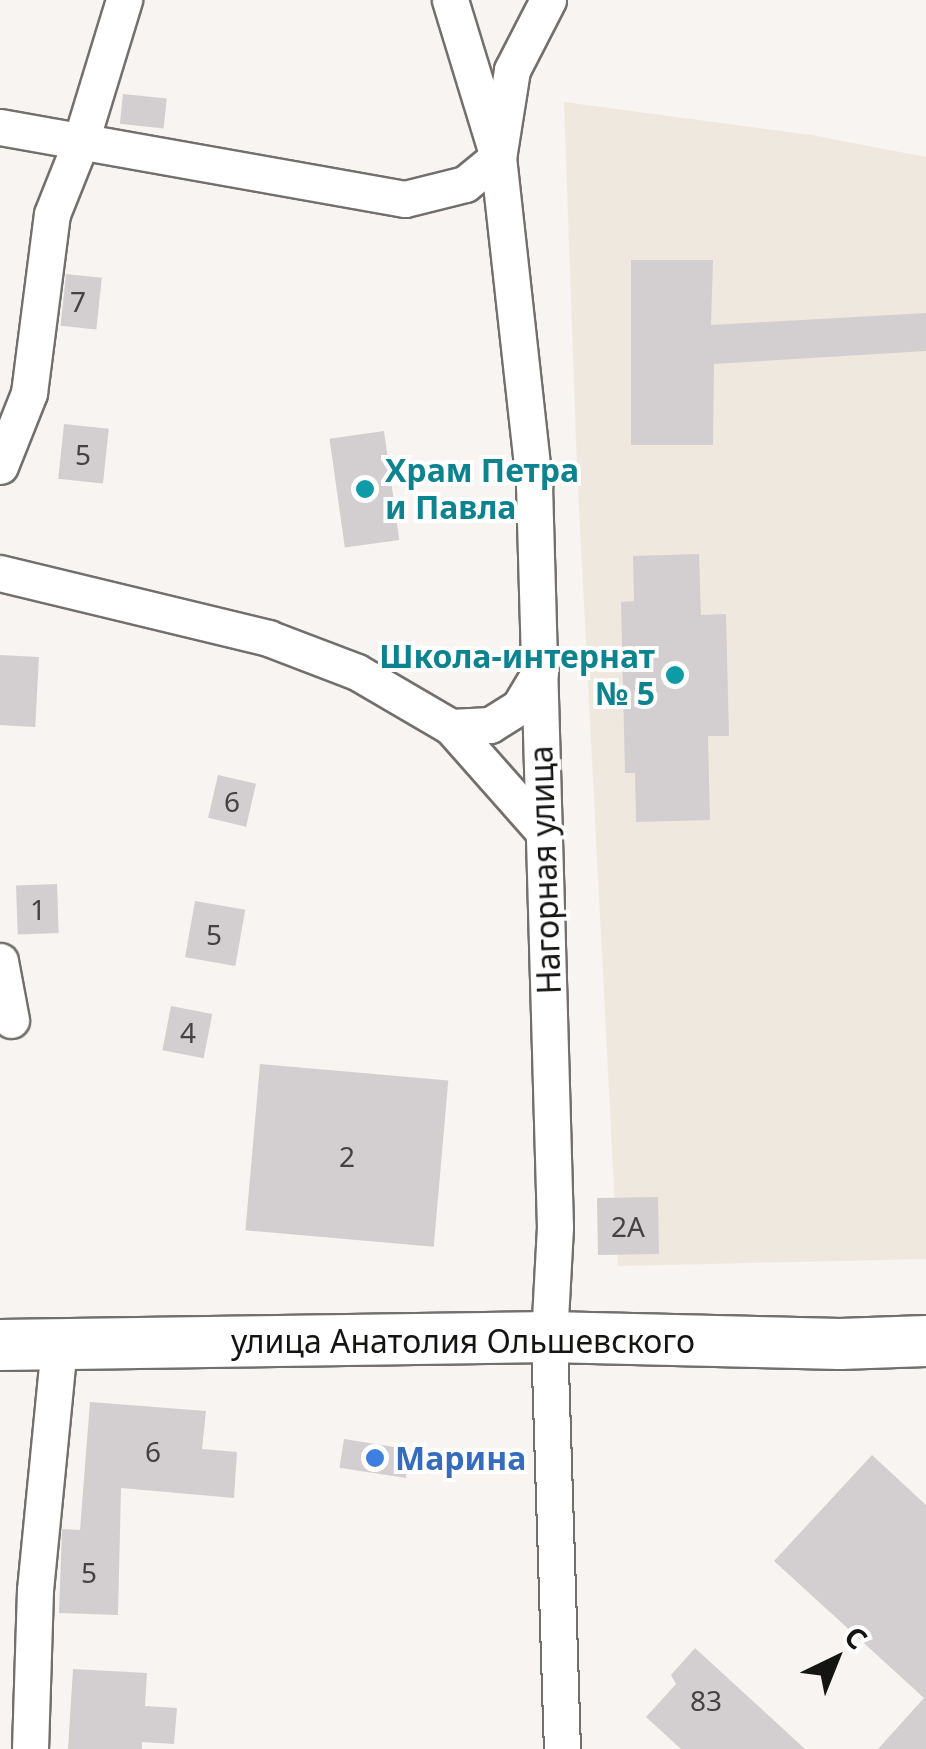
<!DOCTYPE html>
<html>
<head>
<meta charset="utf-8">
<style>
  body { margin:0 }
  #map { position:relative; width:926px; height:1749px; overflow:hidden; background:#f7f4f1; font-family:"Noto Sans",sans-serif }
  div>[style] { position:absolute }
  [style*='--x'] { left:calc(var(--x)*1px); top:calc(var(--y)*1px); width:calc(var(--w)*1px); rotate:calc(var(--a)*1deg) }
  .built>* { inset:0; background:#efe8de }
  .building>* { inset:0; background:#d3cfd1; transform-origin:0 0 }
  .roads { filter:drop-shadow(2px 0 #72706d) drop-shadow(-2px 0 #72706d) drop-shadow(0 2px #72706d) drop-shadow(0 -2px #72706d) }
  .minor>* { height:35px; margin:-17.5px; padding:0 17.5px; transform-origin:17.5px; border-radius:17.5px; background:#fff }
  .highway>* { height:50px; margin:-25px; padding:0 25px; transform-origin:25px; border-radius:25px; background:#fff }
  .dots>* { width:28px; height:28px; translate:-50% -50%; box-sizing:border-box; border:5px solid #fff; border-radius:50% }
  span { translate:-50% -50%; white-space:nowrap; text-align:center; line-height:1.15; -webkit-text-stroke:8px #fff; paint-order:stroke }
  .number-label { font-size:28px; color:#444342 }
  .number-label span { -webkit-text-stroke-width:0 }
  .culture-label { font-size:32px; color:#0d838f; font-weight:700 }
  .left { translate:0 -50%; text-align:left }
  .right { translate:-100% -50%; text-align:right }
  .street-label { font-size:32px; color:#141412 }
  .shop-label { font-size:32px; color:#366cbe; font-weight:700 }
  .north { position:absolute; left:786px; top:1609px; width:100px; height:100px; -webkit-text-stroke:8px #fff; paint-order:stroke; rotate:43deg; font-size:28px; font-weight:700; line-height:40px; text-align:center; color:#141412 }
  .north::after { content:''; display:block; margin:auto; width:35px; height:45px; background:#141412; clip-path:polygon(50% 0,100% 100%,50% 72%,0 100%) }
</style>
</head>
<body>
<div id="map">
  <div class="built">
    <div style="clip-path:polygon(564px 102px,811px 135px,926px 157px,926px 1259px,618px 1266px,577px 468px)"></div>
  </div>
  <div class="building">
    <div style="left:123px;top:94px;width:44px;height:30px;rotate:6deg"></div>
    <div style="clip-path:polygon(631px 260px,713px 260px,711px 325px,926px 313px,926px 351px,714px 364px,713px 445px,631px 445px)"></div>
    <div style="left:66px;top:274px;width:36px;height:52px;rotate:6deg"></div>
    <div style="left:64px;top:424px;width:45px;height:55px;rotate:6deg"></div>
    <div style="left:384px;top:431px;width:110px;height:55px;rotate:82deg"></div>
    <div style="clip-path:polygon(699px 554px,701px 615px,726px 614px,729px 736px,708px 736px,710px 820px,636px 822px,635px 773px,625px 773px,621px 602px,634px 601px,633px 556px)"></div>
    <div style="left:0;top:655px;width:39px;height:70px;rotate:3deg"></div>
    <div style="left:218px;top:775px;width:39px;height:44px;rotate:13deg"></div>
    <div style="left:57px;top:884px;width:49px;height:41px;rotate:88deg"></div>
    <div style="left:195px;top:901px;width:51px;height:57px;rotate:10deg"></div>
    <div style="left:171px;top:1006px;width:42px;height:45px;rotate:11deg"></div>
    <div style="left:260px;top:1064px;width:189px;height:167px;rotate:5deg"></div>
    <div style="left:658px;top:1197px;width:57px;height:61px;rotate:89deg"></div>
    <div style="clip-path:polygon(90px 1402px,206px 1411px,202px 1449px,237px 1452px,234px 1498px,121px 1488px,118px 1615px,59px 1613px,62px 1529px,80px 1530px)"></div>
    <div style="left:344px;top:1439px;width:67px;height:29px;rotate:9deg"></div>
    <div style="clip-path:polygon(872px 1455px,926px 1505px,926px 1749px,878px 1749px,924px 1698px,774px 1561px)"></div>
    <div style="clip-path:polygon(695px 1648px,805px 1749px,681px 1749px,646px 1717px,676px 1684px,671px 1675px)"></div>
    <div style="clip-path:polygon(73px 1669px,147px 1673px,145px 1706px,177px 1708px,174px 1744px,142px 1742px,142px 1749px,68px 1749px)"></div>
  </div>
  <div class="roads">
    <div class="minor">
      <div style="--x:450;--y:0;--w:164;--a:73"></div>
      <div style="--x:498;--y:157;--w:330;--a:83.7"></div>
      <div style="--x:534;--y:485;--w:742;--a:88.38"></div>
      <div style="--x:555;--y:1227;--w:110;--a:93.1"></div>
      <div style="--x:549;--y:1337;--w:412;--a:88.2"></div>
      <div style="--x:0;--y:127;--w:411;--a:10.1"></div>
      <div style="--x:405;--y:199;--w:62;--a:-14"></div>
      <div style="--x:465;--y:184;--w:43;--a:-39.3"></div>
      <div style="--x:499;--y:152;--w:83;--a:-81"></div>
      <div style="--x:512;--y:70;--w:79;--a:-62.8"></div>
      <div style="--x:0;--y:466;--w:79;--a:-68.3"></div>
      <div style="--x:29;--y:393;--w:180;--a:-82.7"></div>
      <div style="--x:52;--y:214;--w:75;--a:-68.2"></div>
      <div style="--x:80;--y:144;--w:151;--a:-73"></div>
      <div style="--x:0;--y:573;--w:276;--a:13.6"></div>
      <div style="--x:268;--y:638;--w:95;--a:20.9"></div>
      <div style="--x:357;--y:672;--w:109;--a:30.3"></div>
      <div style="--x:451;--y:727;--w:139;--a:48.5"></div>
      <div style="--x:451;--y:727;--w:39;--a:-3"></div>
      <div style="--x:490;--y:725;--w:34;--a:-32"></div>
      <div style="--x:519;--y:707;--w:41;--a:-59"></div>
      <div style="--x:0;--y:961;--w:60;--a:79.4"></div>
      <div style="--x:30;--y:1749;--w:159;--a:-88.2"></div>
      <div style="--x:35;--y:1590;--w:247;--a:-84.4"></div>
    </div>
    <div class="highway">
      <div style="--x:0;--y:1345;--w:549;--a:-0.83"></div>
      <div style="--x:549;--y:1337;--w:291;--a:1.4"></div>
      <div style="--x:840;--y:1344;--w:86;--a:-2"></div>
    </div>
  </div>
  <div class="dots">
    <div style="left:365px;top:489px;background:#0f9aa8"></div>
    <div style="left:675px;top:675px;background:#0f9aa8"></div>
    <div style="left:375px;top:1458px;background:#3f7fe0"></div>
  </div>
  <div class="number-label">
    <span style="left:78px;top:301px">7</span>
    <span style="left:83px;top:454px">5</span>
    <span style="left:232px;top:801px">6</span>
    <span style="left:38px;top:909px">1</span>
    <span style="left:214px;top:934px">5</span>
    <span style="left:188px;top:1032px">4</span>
    <span style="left:347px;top:1156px">2</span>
    <span style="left:628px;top:1226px">2А</span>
    <span style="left:153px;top:1451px">6</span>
    <span style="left:89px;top:1572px">5</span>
    <span style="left:706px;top:1700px">83</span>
  </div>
  <div class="culture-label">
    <span class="left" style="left:385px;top:489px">Храм Петра<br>и Павла</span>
    <span class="right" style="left:655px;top:675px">Школа-интернат<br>№ 5</span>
  </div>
  <div class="street-label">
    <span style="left:545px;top:870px;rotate:-92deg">Нагорная улица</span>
    <span style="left:463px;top:1341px">улица Анатолия Ольшевского</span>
  </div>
  <div class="shop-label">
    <span class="left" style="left:395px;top:1458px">Марина</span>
  </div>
  <div class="north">С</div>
</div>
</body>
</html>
